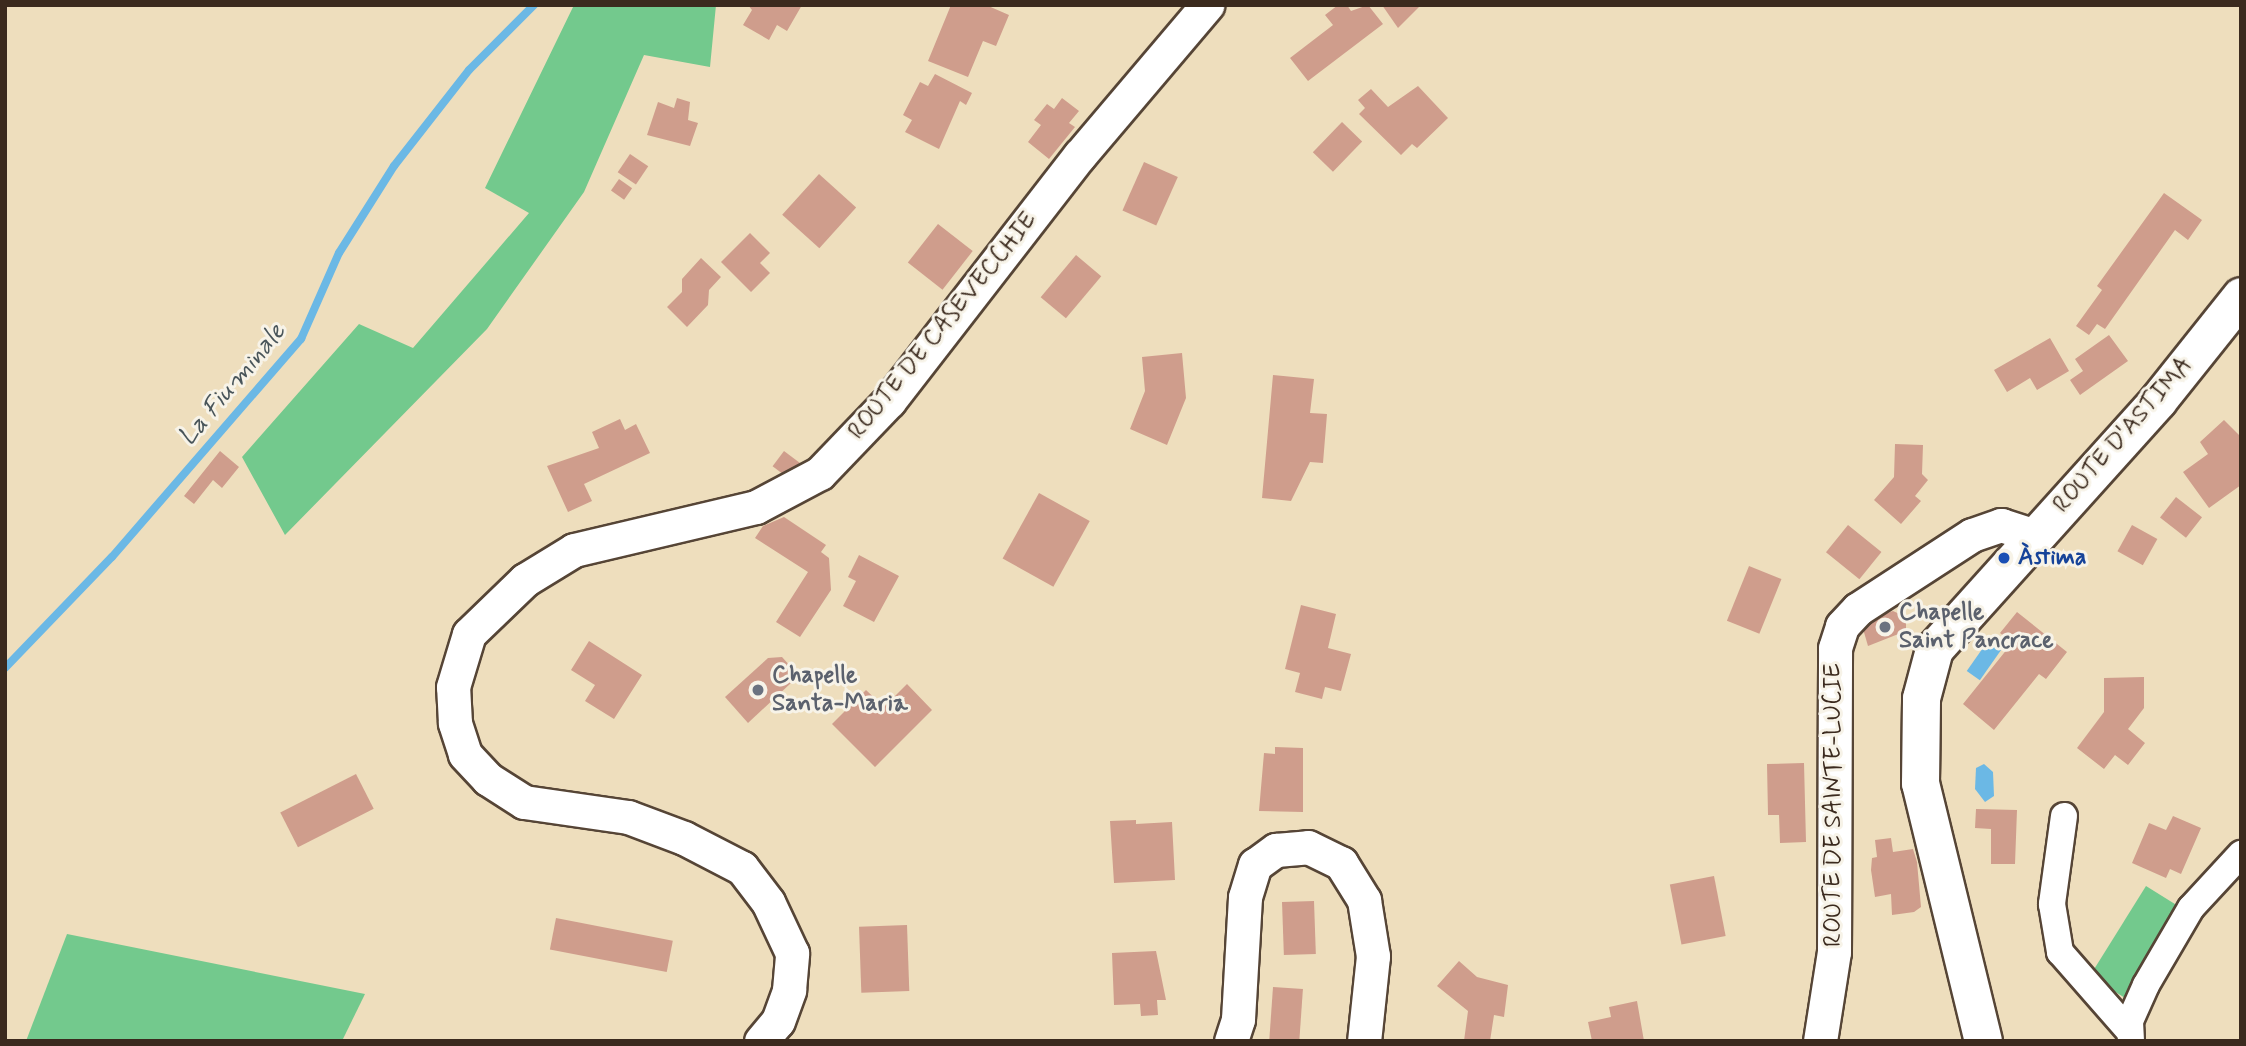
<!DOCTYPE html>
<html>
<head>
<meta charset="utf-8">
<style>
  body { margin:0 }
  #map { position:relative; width:2246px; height:1046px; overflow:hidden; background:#eedebd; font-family:Mynerve,sans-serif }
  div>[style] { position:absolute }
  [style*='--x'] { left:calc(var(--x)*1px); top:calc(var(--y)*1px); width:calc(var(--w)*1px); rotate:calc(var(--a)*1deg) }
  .green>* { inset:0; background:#73c98d; transform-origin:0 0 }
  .water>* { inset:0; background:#6bb8e5; transform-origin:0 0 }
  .stream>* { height:8px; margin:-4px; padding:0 4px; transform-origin:4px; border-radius:4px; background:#6bb8e5 }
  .building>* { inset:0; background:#cf9d8c; transform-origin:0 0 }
  .roads { filter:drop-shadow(2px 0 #564536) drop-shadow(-2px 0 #564536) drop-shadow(0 2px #564536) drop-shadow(0 -2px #564536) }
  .minor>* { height:26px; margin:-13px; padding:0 13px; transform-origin:13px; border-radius:13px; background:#fff }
  .tertiary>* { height:33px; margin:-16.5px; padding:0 16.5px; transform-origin:16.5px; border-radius:16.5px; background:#fff }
  .secondary>* { height:37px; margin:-18.5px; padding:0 18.5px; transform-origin:18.5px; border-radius:18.5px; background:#fff }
  .dots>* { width:19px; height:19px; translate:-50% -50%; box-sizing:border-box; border:4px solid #f7f3e8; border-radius:50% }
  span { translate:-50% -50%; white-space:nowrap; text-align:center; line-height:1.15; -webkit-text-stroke:6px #f7f3e8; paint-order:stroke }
  .street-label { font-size:24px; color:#3b2a1e }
  .transit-label { font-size:24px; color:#164399; font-weight:700 }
  .left { translate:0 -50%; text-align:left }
  .worship-label { font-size:24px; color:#5b616d; font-weight:700 }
  .water-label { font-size:26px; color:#49555a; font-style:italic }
  .frame { position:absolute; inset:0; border:7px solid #3b2a1e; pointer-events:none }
</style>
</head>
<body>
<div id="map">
  <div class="green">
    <div style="clip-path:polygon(574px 5px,716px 5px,710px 67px,644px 55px,584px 192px,487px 329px,285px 535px,242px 457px,359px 324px,413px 348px,529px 213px,485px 188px)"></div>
    <div style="left:2146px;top:886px;width:44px;height:106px;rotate:32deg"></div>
    <div style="clip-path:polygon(67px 934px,365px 994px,342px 1041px,26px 1041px)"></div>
  </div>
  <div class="water">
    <div style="left:1992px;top:635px;width:16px;height:44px;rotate:35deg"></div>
    <div style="clip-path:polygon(1984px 764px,1993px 772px,1994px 796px,1985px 802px,1975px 789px,1976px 768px)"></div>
  </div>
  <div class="stream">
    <div style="--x:5;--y:668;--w:154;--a:-46.1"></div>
    <div style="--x:112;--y:557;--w:289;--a:-49.1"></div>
    <div style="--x:301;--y:339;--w:94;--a:-66.2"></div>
    <div style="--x:339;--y:253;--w:103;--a:-57.7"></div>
    <div style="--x:394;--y:166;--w:122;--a:-52"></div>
    <div style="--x:469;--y:70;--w:92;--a:-45"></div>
  </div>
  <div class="building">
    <div style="clip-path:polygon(748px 5px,802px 5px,787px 31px,777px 25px,769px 40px,743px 25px,752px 10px)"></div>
    <div style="clip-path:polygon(951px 5px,986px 5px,1009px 15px,996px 46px,983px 41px,968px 77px,928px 61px)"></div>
    <div style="clip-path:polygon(1338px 5px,1347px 5px,1351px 11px,1368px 5px,1383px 24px,1308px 81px,1290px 58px,1333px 25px,1325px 15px)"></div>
    <div style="clip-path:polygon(1382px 5px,1421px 5px,1398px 28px)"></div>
    <div style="clip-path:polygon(935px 74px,972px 93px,966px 105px,960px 101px,939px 149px,905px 132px,912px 120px,903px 115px,920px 82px,928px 86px)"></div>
    <div style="clip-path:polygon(1418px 86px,1448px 118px,1417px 148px,1412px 144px,1401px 155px,1359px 114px,1365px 108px,1358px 100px,1371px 89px,1388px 107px)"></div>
    <div style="clip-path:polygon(677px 98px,690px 102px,688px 120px,698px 123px,690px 146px,647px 135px,658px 102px,674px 108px)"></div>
    <div style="clip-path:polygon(1062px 98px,1079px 111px,1069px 123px,1075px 127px,1049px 159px,1028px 142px,1041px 125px,1034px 120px,1047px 104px,1054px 109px)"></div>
    <div style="left:1342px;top:122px;width:28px;height:42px;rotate:44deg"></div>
    <div style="left:630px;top:154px;width:22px;height:22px;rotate:34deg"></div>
    <div style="left:1144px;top:162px;width:37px;height:53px;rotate:24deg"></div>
    <div style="left:819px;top:174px;width:50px;height:55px;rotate:42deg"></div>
    <div style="left:619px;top:179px;width:16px;height:14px;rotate:35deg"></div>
    <div style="clip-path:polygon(2164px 193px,2202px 220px,2188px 240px,2175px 230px,2105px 329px,2097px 324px,2089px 335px,2076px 326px,2102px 290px,2097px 286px)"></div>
    <div style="left:938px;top:224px;width:44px;height:49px;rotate:38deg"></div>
    <div style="clip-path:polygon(750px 233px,770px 253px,760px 263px,770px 273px,751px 292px,721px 262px)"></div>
    <div style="left:1076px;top:255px;width:33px;height:55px;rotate:40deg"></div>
    <div style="clip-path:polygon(701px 258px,721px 277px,709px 290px,708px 305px,687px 327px,667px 307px,682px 292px,682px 279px)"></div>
    <div style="clip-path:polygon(2109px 335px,2128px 361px,2080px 395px,2070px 380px,2083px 371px,2075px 359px)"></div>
    <div style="clip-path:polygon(2050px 338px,2069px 371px,2037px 390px,2030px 378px,2007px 392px,1994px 370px)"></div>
    <div style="clip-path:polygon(1182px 353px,1186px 398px,1167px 445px,1130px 429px,1145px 391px,1142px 357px)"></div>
    <div style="clip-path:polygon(1273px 375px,1314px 379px,1310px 413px,1327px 414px,1323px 463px,1310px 462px,1291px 501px,1262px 498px)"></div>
    <div style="clip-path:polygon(620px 419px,625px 430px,636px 424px,650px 453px,584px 484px,592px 501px,568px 512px,547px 466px,599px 448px,592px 432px)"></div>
    <div style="clip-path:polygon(2224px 420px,2241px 437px,2241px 485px,2209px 508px,2183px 472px,2208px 454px,2200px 442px)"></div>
    <div style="clip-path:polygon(1895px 444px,1923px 445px,1922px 474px,1928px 480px,1915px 496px,1921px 501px,1901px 524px,1874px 500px,1894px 477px)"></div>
    <div style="clip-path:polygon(220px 451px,239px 467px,222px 488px,213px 480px,194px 504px,184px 496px)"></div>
    <div style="left:784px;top:451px;width:20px;height:19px;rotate:37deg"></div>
    <div style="left:1039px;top:493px;width:58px;height:75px;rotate:29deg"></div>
    <div style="left:2176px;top:497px;width:33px;height:26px;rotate:38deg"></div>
    <div style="clip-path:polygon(784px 517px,826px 545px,821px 552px,829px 558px,831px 590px,800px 637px,776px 622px,808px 572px,755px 538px,763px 526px)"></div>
    <div style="left:1848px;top:525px;width:43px;height:35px;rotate:39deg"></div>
    <div style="left:2132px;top:525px;width:29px;height:30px;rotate:29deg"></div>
    <div style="clip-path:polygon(859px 555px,899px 576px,874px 622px,843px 606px,856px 581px,848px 577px)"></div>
    <div style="left:1749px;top:566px;width:35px;height:59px;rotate:22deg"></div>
    <div style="clip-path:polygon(1301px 605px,1336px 614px,1328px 648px,1351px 654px,1341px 691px,1325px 687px,1322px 699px,1295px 692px,1300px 673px,1285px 669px)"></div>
    <div style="clip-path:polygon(1893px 611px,1906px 617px,1906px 631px,1868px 646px,1861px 622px)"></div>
    <div style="clip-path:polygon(2017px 612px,2067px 652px,2046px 679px,2039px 674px,1994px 730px,1963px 704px,2012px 643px,2000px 633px)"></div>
    <div style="clip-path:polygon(589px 641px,642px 675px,614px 719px,585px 701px,595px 685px,571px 670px)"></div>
    <div style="clip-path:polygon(782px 657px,791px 667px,791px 683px,748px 723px,725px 697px,768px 658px)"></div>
    <div style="clip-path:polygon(2144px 677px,2144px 708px,2128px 729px,2145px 743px,2128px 765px,2115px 755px,2104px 769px,2077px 748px,2104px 712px,2104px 678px)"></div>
    <div style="clip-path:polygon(907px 684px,932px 710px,875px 767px,832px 724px,866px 690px,884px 707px)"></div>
    <div style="clip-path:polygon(1275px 747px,1303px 748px,1303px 812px,1259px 811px,1264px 753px,1275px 754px)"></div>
    <div style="clip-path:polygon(1804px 763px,1806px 842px,1780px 843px,1779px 815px,1768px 815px,1767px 764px)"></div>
    <div style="left:356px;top:774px;width:39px;height:85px;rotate:63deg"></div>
    <div style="clip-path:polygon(1976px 809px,2017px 810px,2015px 864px,1991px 864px,1991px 829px,1975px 828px)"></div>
    <div style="clip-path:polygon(2173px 816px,2201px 828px,2181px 874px,2170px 869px,2166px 878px,2132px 863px,2149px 823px,2166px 830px)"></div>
    <div style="clip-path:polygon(1136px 820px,1136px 824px,1172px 822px,1175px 880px,1114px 883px,1110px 821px)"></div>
    <div style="clip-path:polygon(1891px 838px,1893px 852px,1913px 849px,1917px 862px,1921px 907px,1914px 912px,1892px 915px,1891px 894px,1875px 897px,1871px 870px,1872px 858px,1877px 857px,1875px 840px)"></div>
    <div style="left:1714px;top:876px;width:61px;height:45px;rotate:79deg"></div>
    <div style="left:1314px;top:901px;width:53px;height:32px;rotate:88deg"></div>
    <div style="left:556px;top:918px;width:119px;height:32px;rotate:11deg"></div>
    <div style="left:907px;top:925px;width:66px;height:48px;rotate:88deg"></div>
    <div style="clip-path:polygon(1156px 951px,1166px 1000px,1157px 1000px,1158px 1015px,1141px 1016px,1140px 1004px,1114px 1005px,1112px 953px)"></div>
    <div style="clip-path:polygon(1459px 961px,1477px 977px,1508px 985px,1504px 1017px,1494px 1015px,1490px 1041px,1464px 1041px,1468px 1011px,1437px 986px)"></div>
    <div style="left:1273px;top:987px;width:30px;height:54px;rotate:4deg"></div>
    <div style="clip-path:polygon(1637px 1001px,1644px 1041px,1592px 1041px,1588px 1022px,1611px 1017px,1609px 1007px)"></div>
  </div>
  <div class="roads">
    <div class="minor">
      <div style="--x:2064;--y:816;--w:89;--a:97.8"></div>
      <div style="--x:2052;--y:904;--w:49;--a:80.5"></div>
      <div style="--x:2060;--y:952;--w:106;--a:48.8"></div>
      <div style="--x:2131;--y:1041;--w:20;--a:-93"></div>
      <div style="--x:2130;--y:1021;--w:39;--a:-66"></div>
      <div style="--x:2146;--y:985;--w:89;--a:-59.7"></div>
      <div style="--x:2191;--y:908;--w:74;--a:-47.2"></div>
    </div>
    <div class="tertiary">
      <div style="--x:761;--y:1041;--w:26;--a:-50"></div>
      <div style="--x:778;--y:1021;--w:33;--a:-70"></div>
      <div style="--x:789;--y:990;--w:37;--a:-85"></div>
      <div style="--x:792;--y:953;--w:56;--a:-115.2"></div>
      <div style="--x:768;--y:902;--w:43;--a:-127.4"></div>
      <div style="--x:742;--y:868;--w:65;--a:-152.7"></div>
      <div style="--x:684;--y:838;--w:60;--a:-159.4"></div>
      <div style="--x:628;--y:817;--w:105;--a:-171.8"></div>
      <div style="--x:524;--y:802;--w:43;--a:-147.4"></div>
      <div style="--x:488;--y:779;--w:34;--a:-133"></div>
      <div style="--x:465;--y:754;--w:33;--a:-108"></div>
      <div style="--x:455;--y:723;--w:36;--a:-93"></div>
      <div style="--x:453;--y:687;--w:55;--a:-73.2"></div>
      <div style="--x:469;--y:634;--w:78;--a:-44"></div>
      <div style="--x:525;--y:580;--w:57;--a:-31.5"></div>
      <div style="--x:574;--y:550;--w:187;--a:-13.3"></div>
      <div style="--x:756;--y:507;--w:72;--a:-28"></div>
      <div style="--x:820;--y:473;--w:100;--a:-46.2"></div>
      <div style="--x:889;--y:401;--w:311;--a:-52.2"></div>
      <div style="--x:1080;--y:155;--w:197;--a:-49.7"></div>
      <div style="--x:1231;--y:1041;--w:23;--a:-72"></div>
      <div style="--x:1238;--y:1019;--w:122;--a:-86.7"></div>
      <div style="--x:1245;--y:897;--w:34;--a:-73"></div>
      <div style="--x:1255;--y:865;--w:26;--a:-36"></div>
      <div style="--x:1276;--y:850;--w:32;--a:-5"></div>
      <div style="--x:1308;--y:847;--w:37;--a:26"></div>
      <div style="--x:1341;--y:863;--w:44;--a:58.1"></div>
      <div style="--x:1364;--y:900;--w:57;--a:80.9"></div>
      <div style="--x:1373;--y:956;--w:85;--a:96"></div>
      <div style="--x:1820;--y:1041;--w:90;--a:-81.1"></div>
      <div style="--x:1834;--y:952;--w:304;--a:-89.8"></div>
      <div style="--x:1835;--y:648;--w:23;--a:-72"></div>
      <div style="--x:1842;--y:626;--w:23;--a:-47"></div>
      <div style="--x:1858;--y:609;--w:136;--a:-33"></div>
      <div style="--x:1972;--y:535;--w:31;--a:-19"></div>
      <div style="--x:2001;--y:525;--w:35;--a:18"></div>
    </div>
    <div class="secondary">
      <div style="--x:1983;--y:1041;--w:266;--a:-103.7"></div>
      <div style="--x:1920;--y:783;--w:85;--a:-89.3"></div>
      <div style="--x:1921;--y:698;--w:51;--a:-75.1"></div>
      <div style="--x:1934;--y:649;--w:335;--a:-48"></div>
      <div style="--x:2158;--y:400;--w:133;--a:-51.4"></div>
    </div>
  </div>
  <div class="dots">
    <div style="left:2004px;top:558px;background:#1a4fb4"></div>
    <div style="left:1885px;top:627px;background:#6b7280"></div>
    <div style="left:758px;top:690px;background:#6b7280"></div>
  </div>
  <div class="street-label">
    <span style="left:943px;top:326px;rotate:-51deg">ROUTE DE CASEVECCHIE</span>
    <span style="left:2123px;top:435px;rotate:-49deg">ROUTE D'ASTIMA</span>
    <span style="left:1834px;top:805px;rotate:-90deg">ROUTE DE SAINTE-LUCIE</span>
  </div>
  <div class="transit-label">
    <span class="left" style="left:2018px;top:558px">Àstima</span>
  </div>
  <div class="worship-label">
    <span class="left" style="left:1899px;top:627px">Chapelle<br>Saint Pancrace</span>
    <span class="left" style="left:772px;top:690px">Chapelle<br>Santa-Maria</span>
  </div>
  <div class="water-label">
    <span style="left:233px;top:385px;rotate:-50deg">La Fiuminale</span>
  </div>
  <div class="frame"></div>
</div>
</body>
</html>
